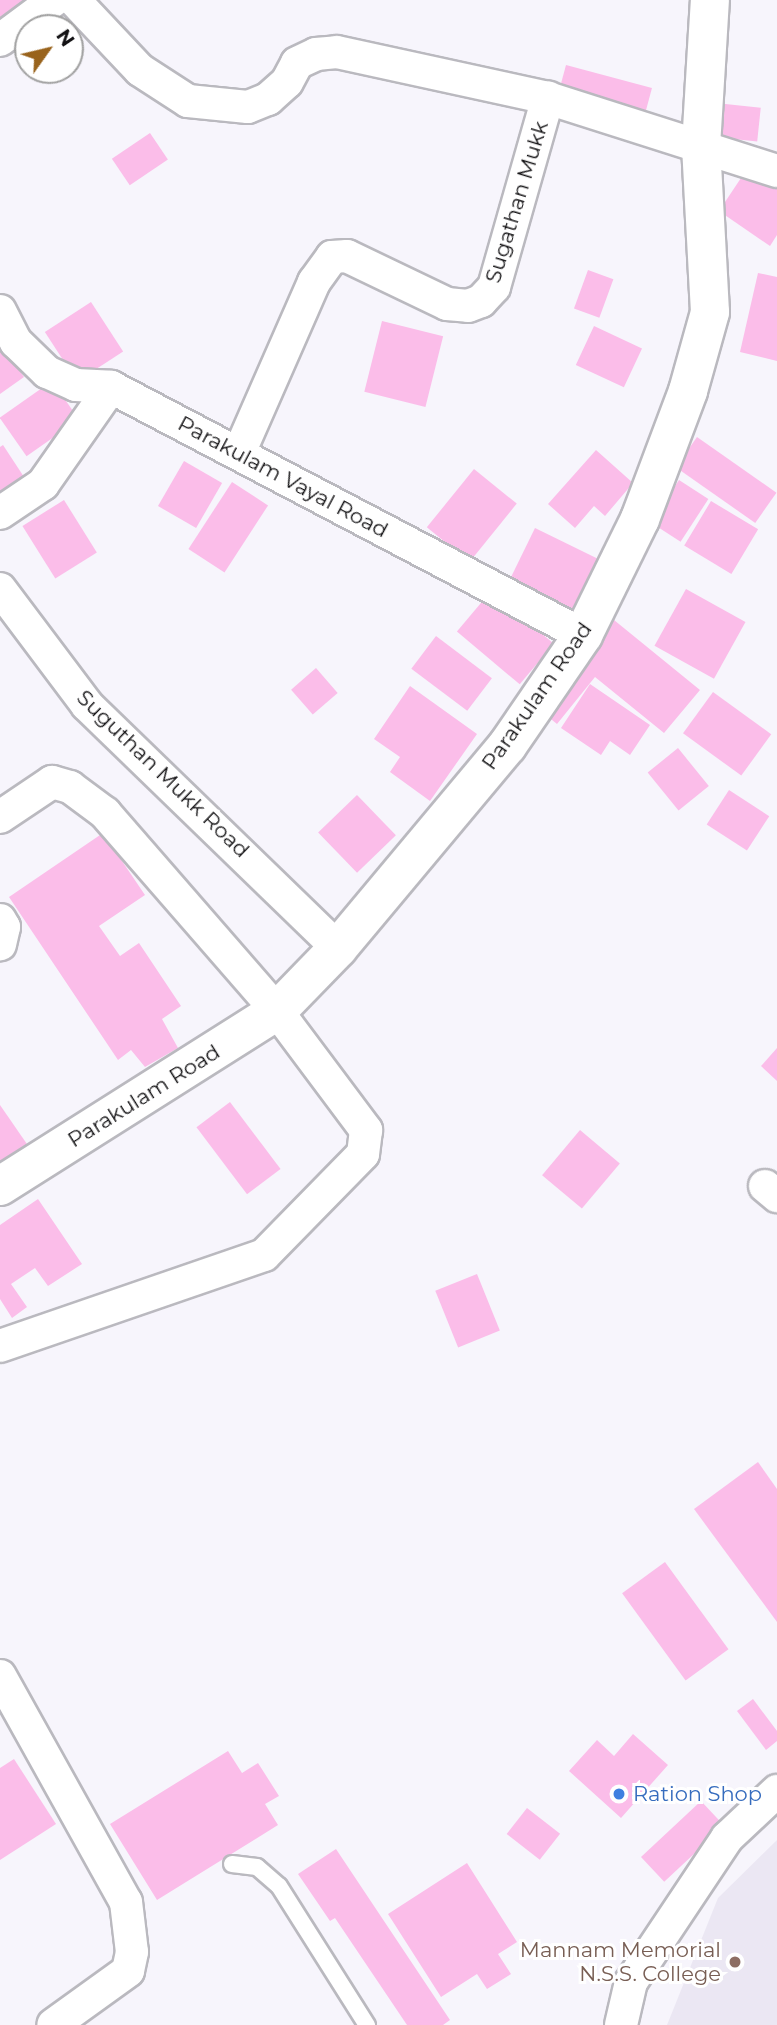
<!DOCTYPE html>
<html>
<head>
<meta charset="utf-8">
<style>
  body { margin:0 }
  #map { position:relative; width:777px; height:2025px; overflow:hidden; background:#f7f5fc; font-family:Montserrat,sans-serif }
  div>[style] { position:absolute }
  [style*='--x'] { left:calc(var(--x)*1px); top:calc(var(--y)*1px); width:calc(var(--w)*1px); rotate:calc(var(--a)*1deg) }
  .built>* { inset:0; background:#ebe7f3 }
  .building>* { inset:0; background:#fbbde9; transform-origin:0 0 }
  .roads { filter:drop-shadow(2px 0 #bab9bf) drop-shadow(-2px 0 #bab9bf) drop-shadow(0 2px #bab9bf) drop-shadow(0 -2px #bab9bf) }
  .lane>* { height:16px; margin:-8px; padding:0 8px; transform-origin:8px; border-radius:8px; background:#fff }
  .street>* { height:32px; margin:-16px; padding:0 16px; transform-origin:16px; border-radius:16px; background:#fff }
  .secondary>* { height:38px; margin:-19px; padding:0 19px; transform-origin:19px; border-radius:19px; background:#fff }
  .dots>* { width:19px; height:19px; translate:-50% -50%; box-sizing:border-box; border:4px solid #fff; border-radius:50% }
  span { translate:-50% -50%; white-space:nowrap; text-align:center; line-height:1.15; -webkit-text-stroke:6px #fff; paint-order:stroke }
  .street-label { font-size:21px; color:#141315 }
  .shop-label { font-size:21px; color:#366cbe }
  .left { translate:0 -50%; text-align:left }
  .education-label { font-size:21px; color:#785e54 }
  .right { translate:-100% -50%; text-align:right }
  .north { position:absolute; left:14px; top:14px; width:70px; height:70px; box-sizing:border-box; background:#fff; border:2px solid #a1a1a1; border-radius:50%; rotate:56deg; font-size:19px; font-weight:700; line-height:28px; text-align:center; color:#141315 }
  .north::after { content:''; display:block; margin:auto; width:24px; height:32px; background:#99631c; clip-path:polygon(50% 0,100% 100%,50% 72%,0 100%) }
</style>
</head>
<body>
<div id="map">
  <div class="built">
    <div style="clip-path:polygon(777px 1840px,777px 2025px,667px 2025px,718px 1898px)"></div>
  </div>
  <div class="building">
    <div style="clip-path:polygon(0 0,39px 0,0 29px)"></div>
    <div style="left:566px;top:65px;width:89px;height:28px;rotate:15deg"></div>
    <div style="left:716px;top:103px;width:45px;height:34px;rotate:6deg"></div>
    <div style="left:150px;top:133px;width:32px;height:46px;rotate:56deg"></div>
    <div style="clip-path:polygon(749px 166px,777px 185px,777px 235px,770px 246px,719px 211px)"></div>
    <div style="left:588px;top:270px;width:27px;height:41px;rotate:20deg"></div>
    <div style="clip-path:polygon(758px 273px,777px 277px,777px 361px,740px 352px)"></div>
    <div style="left:91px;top:302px;width:59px;height:55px;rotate:57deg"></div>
    <div style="left:382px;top:321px;width:63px;height:73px;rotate:14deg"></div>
    <div style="left:594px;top:326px;width:53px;height:43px;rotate:25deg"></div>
    <div style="clip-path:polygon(0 343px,24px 377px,0 394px)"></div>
    <div style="left:52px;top:381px;width:47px;height:64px;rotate:55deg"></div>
    <div style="left:697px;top:437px;width:97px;height:37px;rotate:35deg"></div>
    <div style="clip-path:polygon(3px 445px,26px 480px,0 497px,0 447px)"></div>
    <div style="clip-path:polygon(596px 450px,633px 483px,605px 516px,594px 506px,575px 528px,548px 504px)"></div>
    <div style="left:184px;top:461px;width:44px;height:52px;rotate:30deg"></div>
    <div style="left:474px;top:469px;width:55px;height:75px;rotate:39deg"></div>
    <div style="left:679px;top:480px;width:35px;height:51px;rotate:33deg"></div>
    <div style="left:232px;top:482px;width:43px;height:80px;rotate:33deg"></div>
    <div style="left:64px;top:500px;width:62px;height:49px;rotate:58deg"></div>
    <div style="left:711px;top:501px;width:55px;height:52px;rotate:31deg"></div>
    <div style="left:535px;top:528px;width:75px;height:66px;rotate:26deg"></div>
    <div style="left:686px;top:589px;width:68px;height:65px;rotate:29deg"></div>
    <div style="left:491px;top:591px;width:82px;height:53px;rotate:40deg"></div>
    <div style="clip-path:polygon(614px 620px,700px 690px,664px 733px,595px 677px,557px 724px,541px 711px)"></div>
    <div style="left:436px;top:636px;width:70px;height:41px;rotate:37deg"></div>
    <div style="left:316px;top:668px;width:33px;height:33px;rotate:49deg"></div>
    <div style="clip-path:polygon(590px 684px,650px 725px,630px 755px,610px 741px,601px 755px,561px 728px)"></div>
    <div style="clip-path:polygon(410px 686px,477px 734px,430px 801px,390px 772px,400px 757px,374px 739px)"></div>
    <div style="left:713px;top:692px;width:72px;height:51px;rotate:36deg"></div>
    <div style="left:678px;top:748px;width:49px;height:39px;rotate:51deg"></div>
    <div style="left:729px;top:790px;width:48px;height:41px;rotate:33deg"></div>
    <div style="left:357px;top:795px;width:56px;height:54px;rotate:46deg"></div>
    <div style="clip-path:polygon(103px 833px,145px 895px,99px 926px,120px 956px,139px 943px,181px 1006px,162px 1019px,178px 1048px,145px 1067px,131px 1050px,118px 1060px,9px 897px)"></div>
    <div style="clip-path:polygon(777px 1048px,777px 1081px,761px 1066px)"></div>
    <div style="left:230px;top:1102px;width:84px;height:42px;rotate:53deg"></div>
    <div style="clip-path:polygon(0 1105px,29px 1147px,0 1167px)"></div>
    <div style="left:580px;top:1130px;width:52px;height:59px;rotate:40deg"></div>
    <div style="clip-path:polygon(38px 1199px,82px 1264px,48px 1286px,35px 1268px,11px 1284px,27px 1307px,12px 1318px,0 1299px,0 1225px)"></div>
    <div style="left:477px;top:1274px;width:61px;height:45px;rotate:68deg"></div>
    <div style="clip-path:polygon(758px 1462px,777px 1489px,777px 1622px,694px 1509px)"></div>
    <div style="left:665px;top:1562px;width:108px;height:53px;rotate:54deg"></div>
    <div style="clip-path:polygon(753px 1699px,777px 1731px,777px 1741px,766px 1750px,737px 1711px)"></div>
    <div style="clip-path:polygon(633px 1734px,668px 1765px,621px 1818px,569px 1771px,597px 1740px,614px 1756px)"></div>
    <div style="clip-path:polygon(228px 1751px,242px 1773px,258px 1763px,279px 1796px,265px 1804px,278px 1825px,157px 1900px,110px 1824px)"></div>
    <div style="clip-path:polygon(14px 1759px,56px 1824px,0 1860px,0 1768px)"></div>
    <div style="left:701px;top:1801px;width:34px;height:82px;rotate:47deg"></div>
    <div style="left:527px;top:1808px;width:42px;height:33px;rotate:38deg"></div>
    <div style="clip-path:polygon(336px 1849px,450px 2020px,443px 2025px,407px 2025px,335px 1918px,330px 1921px,298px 1874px)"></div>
    <div style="clip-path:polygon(467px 1863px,517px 1942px,498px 1954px,511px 1974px,487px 1989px,477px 1974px,441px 1997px,388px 1914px)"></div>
  </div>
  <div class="roads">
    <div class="lane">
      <div style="--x:232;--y:1864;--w:25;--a:7"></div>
      <div style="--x:257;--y:1867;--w:29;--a:41"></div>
      <div style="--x:279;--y:1886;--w:165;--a:57.7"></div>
    </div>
    <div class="street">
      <div style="--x:74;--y:0;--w:96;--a:46.7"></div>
      <div style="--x:140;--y:70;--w:57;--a:32.9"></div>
      <div style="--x:188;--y:101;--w:60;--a:5.7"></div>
      <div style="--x:248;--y:107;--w:22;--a:-22"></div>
      <div style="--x:268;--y:99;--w:25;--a:-42"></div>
      <div style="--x:287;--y:82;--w:21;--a:-62"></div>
      <div style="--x:297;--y:63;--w:21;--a:-25"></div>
      <div style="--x:316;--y:54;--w:21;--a:-5"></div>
      <div style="--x:337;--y:52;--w:216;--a:12.3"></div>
      <div style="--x:548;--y:98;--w:240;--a:17.7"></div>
      <div style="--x:0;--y:40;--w:67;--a:-36.5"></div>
      <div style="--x:0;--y:311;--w:35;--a:63"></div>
      <div style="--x:16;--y:342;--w:43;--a:44.1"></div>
      <div style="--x:47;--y:372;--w:32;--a:24"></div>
      <div style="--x:76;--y:385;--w:35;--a:3"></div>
      <div style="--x:111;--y:387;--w:533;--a:27.72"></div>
      <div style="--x:239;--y:453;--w:187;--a:-66.3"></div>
      <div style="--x:314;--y:282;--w:31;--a:-54"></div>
      <div style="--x:332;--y:257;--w:15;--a:-4"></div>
      <div style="--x:347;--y:256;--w:111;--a:25.6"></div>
      <div style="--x:447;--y:304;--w:21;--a:5"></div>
      <div style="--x:468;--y:306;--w:14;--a:-21"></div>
      <div style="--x:481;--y:301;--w:19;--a:-47"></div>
      <div style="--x:494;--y:287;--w:197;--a:-74.1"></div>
      <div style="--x:0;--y:513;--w:52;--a:-34"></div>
      <div style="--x:43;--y:484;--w:118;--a:-55"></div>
      <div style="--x:0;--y:589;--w:145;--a:53.1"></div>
      <div style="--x:87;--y:705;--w:349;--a:44.1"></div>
      <div style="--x:0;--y:817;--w:63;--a:-33.9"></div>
      <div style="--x:52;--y:782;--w:19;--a:16"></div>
      <div style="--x:70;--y:787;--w:44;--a:36.6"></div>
      <div style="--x:105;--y:813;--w:262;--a:49"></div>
      <div style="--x:277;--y:1011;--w:149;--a:53.2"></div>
      <div style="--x:366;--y:1130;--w:24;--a:97"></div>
      <div style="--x:363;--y:1154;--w:141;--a:134.4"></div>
      <div style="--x:264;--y:1255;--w:279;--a:161"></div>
      <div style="--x:0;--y:920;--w:8;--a:60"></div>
      <div style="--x:4;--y:927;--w:18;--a:103"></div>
      <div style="--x:765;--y:1186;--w:16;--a:40"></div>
      <div style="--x:0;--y:1676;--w:259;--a:60.9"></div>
      <div style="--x:126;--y:1902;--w:50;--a:83.2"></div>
      <div style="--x:132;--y:1952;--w:19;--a:102"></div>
      <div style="--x:128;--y:1971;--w:92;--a:144.2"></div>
      <div style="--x:621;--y:2025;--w:44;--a:-76.9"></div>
      <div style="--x:631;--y:1982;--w:173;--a:-56.3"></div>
      <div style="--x:727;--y:1838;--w:69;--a:-43.2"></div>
    </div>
    <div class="secondary">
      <div style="--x:0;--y:1186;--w:328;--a:-32.3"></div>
      <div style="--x:277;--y:1011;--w:88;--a:-45.9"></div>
      <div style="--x:338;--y:948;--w:263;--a:-50.1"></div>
      <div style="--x:507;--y:746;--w:135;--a:-55.6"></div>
      <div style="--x:583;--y:635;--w:129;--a:-63.8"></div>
      <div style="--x:640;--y:519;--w:137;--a:-69.4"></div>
      <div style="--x:688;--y:391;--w:82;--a:-74.4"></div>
      <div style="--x:710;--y:312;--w:166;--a:-93.1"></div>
      <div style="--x:701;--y:146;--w:146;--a:-86.5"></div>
    </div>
  </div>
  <div class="dots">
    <div style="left:619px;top:1794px;background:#3f7fe0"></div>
    <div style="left:735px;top:1962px;background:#8d6e63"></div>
  </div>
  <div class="street-label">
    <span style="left:517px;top:202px;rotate:-73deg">Sugathan Mukk</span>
    <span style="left:283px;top:477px;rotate:28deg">Parakulam Vayal Road</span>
    <span style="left:537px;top:696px;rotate:-55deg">Parakulam Road</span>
    <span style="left:163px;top:774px;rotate:44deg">Suguthan Mukk Road</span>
    <span style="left:144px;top:1096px;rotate:-32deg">Parakulam Road</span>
  </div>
  <div class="shop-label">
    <span class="left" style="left:633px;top:1794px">Ration Shop</span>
  </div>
  <div class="education-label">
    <span class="right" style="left:721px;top:1962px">Mannam Memorial<br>N.S.S. College</span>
  </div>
  <div class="north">N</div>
</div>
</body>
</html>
